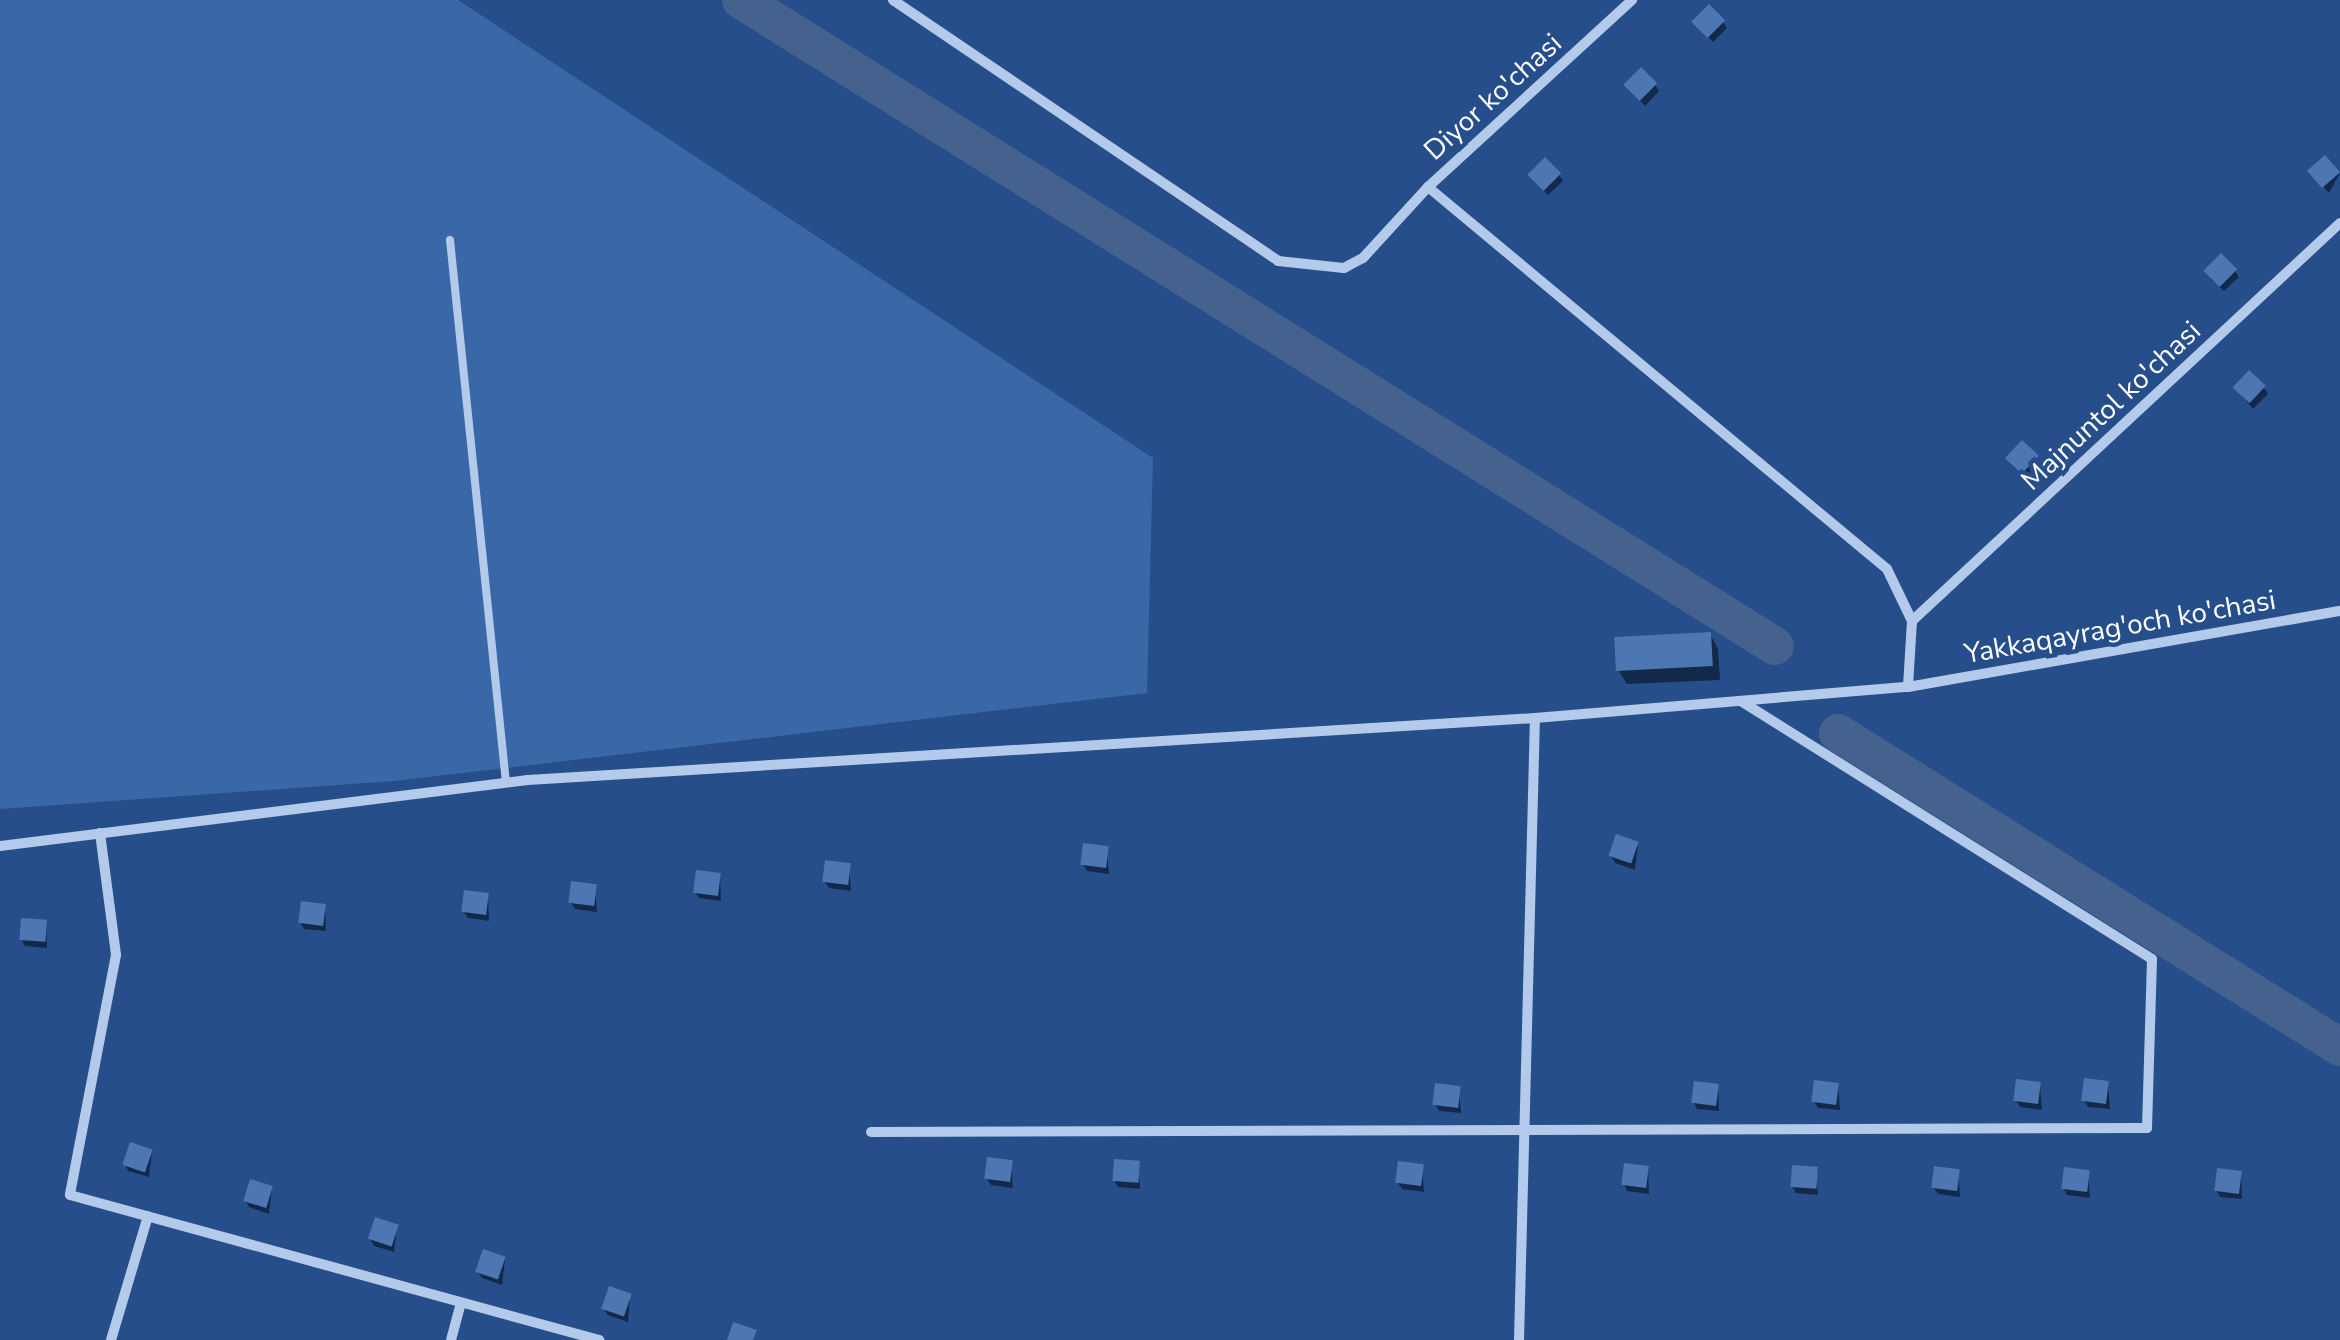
<!DOCTYPE html>
<html>
<head>
<meta charset="utf-8">
<style>
  body { margin:0 }
  #map { position:relative; width:2340px; height:1340px; overflow:hidden; background:#254e8b; font-family:"Nunito Sans",sans-serif }
  div>[style] { position:absolute }
  [style*='--x'] { left:calc(var(--x)*1px); top:calc(var(--y)*1px); width:calc(var(--w)*1px); rotate:calc(var(--a)*1deg) }
  .green>* { inset:0; background:#3967a8 }
  .shadow>* { inset:0; background:#0007 }
  .canal>* { height:38px; margin:-19px; padding:0 19px; transform-origin:19px; border-radius:19px; background:#45628e }
  .building>* { inset:0; background:#4d77b2; transform-origin:0 0 }
  .lane>* { height:8px; margin:-4px; padding:0 4px; transform-origin:4px; border-radius:4px; background:#b3caea }
  .street>* { height:10px; margin:-5px; padding:0 5px; transform-origin:5px; border-radius:5px; background:#b3caea }
  span { translate:-50% -50%; white-space:nowrap; text-align:center; line-height:1.15; -webkit-text-stroke:9px #254e8b; paint-order:stroke }
  .street-label { font-size:28px; color:#fff }
</style>
</head>
<body>
<div id="map">
  <div class="green">
    <div style="clip-path:polygon(0 0,458px 0,1153px 458px,1147px 693px,394px 781px,0 809px)"></div>
  </div>
  <div class="shadow">
    <div style="clip-path:polygon(1723px 22px,1727px 28px,1713px 42px,1698px 28px)"></div>
    <div style="clip-path:polygon(1626px 85px,1655px 85px,1659px 91px,1645px 106px)"></div>
    <div style="clip-path:polygon(2325px 158px,2340px 173px,2329px 193px,2311px 173px)"></div>
    <div style="clip-path:polygon(1530px 175px,1559px 175px,1563px 181px,1548px 195px)"></div>
    <div style="clip-path:polygon(2235px 271px,2239px 277px,2224px 291px,2210px 278px)"></div>
    <div style="clip-path:polygon(2235px 388px,2264px 388px,2268px 394px,2253px 409px)"></div>
    <div style="clip-path:polygon(2037px 458px,2040px 464px,2026px 479px,2012px 465px)"></div>
    <div style="clip-path:polygon(1710px 634px,1718px 649px,1720px 680px,1627px 684px,1618px 670px)"></div>
    <div style="clip-path:polygon(1638px 844px,1635px 870px,1615px 863px,1611px 856px)"></div>
    <div style="clip-path:polygon(1107px 849px,1109px 874px,1087px 871px,1083px 865px)"></div>
    <div style="clip-path:polygon(849px 865px,851px 891px,829px 888px,825px 882px)"></div>
    <div style="clip-path:polygon(720px 876px,721px 901px,699px 898px,695px 892px)"></div>
    <div style="clip-path:polygon(595px 886px,597px 912px,575px 909px,571px 903px)"></div>
    <div style="clip-path:polygon(488px 896px,489px 921px,468px 918px,464px 912px)"></div>
    <div style="clip-path:polygon(325px 906px,326px 931px,304px 929px,300px 922px)"></div>
    <div style="clip-path:polygon(46px 923px,47px 948px,25px 946px,21px 939px)"></div>
    <div style="clip-path:polygon(2108px 1084px,2110px 1109px,2088px 1107px,2084px 1100px)"></div>
    <div style="clip-path:polygon(1838px 1085px,1840px 1110px,1818px 1108px,1814px 1101px)"></div>
    <div style="clip-path:polygon(2040px 1085px,2042px 1110px,2020px 1107px,2016px 1101px)"></div>
    <div style="clip-path:polygon(1718px 1086px,1719px 1111px,1697px 1109px,1694px 1103px)"></div>
    <div style="clip-path:polygon(1459px 1088px,1461px 1113px,1439px 1111px,1435px 1104px)"></div>
    <div style="clip-path:polygon(152px 1152px,149px 1177px,128px 1171px,125px 1164px)"></div>
    <div style="clip-path:polygon(1011px 1162px,1013px 1188px,991px 1185px,987px 1179px)"></div>
    <div style="clip-path:polygon(1138px 1163px,1140px 1189px,1118px 1187px,1114px 1180px)"></div>
    <div style="clip-path:polygon(1422px 1166px,1424px 1192px,1402px 1189px,1398px 1183px)"></div>
    <div style="clip-path:polygon(1648px 1168px,1649px 1194px,1627px 1191px,1624px 1184px)"></div>
    <div style="clip-path:polygon(1816px 1170px,1818px 1195px,1796px 1193px,1792px 1186px)"></div>
    <div style="clip-path:polygon(1958px 1171px,1960px 1197px,1938px 1194px,1934px 1188px)"></div>
    <div style="clip-path:polygon(2088px 1172px,2090px 1198px,2067px 1195px,2064px 1189px)"></div>
    <div style="clip-path:polygon(2241px 1173px,2242px 1199px,2220px 1197px,2216px 1190px)"></div>
    <div style="clip-path:polygon(272px 1188px,269px 1214px,249px 1207px,245px 1200px)"></div>
    <div style="clip-path:polygon(397px 1227px,394px 1252px,374px 1246px,370px 1239px)"></div>
    <div style="clip-path:polygon(505px 1260px,502px 1285px,482px 1278px,478px 1272px)"></div>
    <div style="clip-path:polygon(630px 1296px,628px 1322px,608px 1315px,604px 1309px)"></div>
  </div>
  <div class="canal">
    <div style="--x:741;--y:0;--w:1219;--a:32"></div>
    <div style="--x:1838;--y:733;--w:592;--a:32.03"></div>
  </div>
  <div class="building">
    <div style="left:1709px;top:4px;width:23px;height:25px;rotate:45deg"></div>
    <div style="left:1641px;top:67px;width:23px;height:25px;rotate:45deg"></div>
    <div style="left:2325px;top:155px;width:23px;height:24px;rotate:49deg"></div>
    <div style="left:1545px;top:157px;width:23px;height:25px;rotate:45deg"></div>
    <div style="left:2221px;top:253px;width:23px;height:25px;rotate:45deg"></div>
    <div style="left:2249px;top:370px;width:23px;height:24px;rotate:43deg"></div>
    <div style="left:2022px;top:440px;width:23px;height:25px;rotate:43deg"></div>
    <div style="left:1711px;top:632px;width:34px;height:97px;rotate:87deg"></div>
    <div style="left:1616px;top:834px;width:24px;height:23px;rotate:19deg"></div>
    <div style="left:1083px;top:843px;width:26px;height:22px;rotate:7deg"></div>
    <div style="left:825px;top:860px;width:26px;height:22px;rotate:7deg"></div>
    <div style="left:696px;top:870px;width:25px;height:23px;rotate:7deg"></div>
    <div style="left:571px;top:881px;width:26px;height:22px;rotate:7deg"></div>
    <div style="left:464px;top:890px;width:25px;height:22px;rotate:7deg"></div>
    <div style="left:301px;top:901px;width:25px;height:22px;rotate:7deg"></div>
    <div style="left:21px;top:918px;width:26px;height:22px;rotate:4deg"></div>
    <div style="left:2084px;top:1078px;width:25px;height:23px;rotate:7deg"></div>
    <div style="left:2016px;top:1079px;width:25px;height:22px;rotate:7deg"></div>
    <div style="left:1814px;top:1080px;width:25px;height:22px;rotate:7deg"></div>
    <div style="left:1694px;top:1081px;width:25px;height:22px;rotate:7deg"></div>
    <div style="left:1435px;top:1083px;width:26px;height:22px;rotate:7deg"></div>
    <div style="left:130px;top:1142px;width:24px;height:24px;rotate:19deg"></div>
    <div style="left:987px;top:1157px;width:26px;height:22px;rotate:7deg"></div>
    <div style="left:1114px;top:1159px;width:26px;height:22px;rotate:4deg"></div>
    <div style="left:1398px;top:1161px;width:26px;height:22px;rotate:7deg"></div>
    <div style="left:1624px;top:1163px;width:25px;height:22px;rotate:7deg"></div>
    <div style="left:1792px;top:1165px;width:26px;height:22px;rotate:4deg"></div>
    <div style="left:1934px;top:1166px;width:26px;height:22px;rotate:7deg"></div>
    <div style="left:2064px;top:1167px;width:26px;height:22px;rotate:7deg"></div>
    <div style="left:2217px;top:1168px;width:25px;height:23px;rotate:7deg"></div>
    <div style="left:250px;top:1179px;width:24px;height:23px;rotate:17deg"></div>
    <div style="left:375px;top:1217px;width:25px;height:23px;rotate:18deg"></div>
    <div style="left:483px;top:1249px;width:24px;height:24px;rotate:19deg"></div>
    <div style="left:609px;top:1286px;width:24px;height:24px;rotate:19deg"></div>
    <div style="clip-path:polygon(733px 1322px,757px 1330px,753px 1340px,727px 1340px)"></div>
  </div>
  <div class="lane">
    <div style="--x:450;--y:240;--w:546;--a:84.11"></div>
  </div>
  <div class="street">
    <div style="--x:893;--y:0;--w:465;--a:34.1"></div>
    <div style="--x:1278;--y:261;--w:66;--a:6.1"></div>
    <div style="--x:1344;--y:268;--w:21;--a:-28"></div>
    <div style="--x:1363;--y:258;--w:96;--a:-47.5"></div>
    <div style="--x:1428;--y:187;--w:597;--a:39.77"></div>
    <div style="--x:1887;--y:569;--w:58;--a:64.3"></div>
    <div style="--x:1912;--y:621;--w:66;--a:93.5"></div>
    <div style="--x:1428;--y:187;--w:277;--a:-42.5"></div>
    <div style="--x:1912;--y:621;--w:584;--a:-42.92"></div>
    <div style="--x:100;--y:833;--w:123;--a:82.5"></div>
    <div style="--x:116;--y:955;--w:244;--a:100.9"></div>
    <div style="--x:70;--y:1195;--w:549;--a:15.33"></div>
    <div style="--x:0;--y:846;--w:532;--a:-7.13"></div>
    <div style="--x:528;--y:780;--w:1009;--a:-3.52"></div>
    <div style="--x:1535;--y:718;--w:374;--a:-4.8"></div>
    <div style="--x:1908;--y:687;--w:439;--a:-10"></div>
    <div style="--x:871;--y:1132;--w:1276;--a:-0.18"></div>
    <div style="--x:2147;--y:1128;--w:169;--a:-88.3"></div>
    <div style="--x:2152;--y:959;--w:484;--a:-147.9"></div>
    <div style="--x:111;--y:1340;--w:129;--a:-73.4"></div>
    <div style="--x:451;--y:1340;--w:35;--a:-75"></div>
    <div style="--x:1519;--y:1340;--w:622;--a:-88.53"></div>
  </div>
  <div class="street-label">
    <span style="left:1493px;top:97px;rotate:-42deg">Diyor ko'chasi</span>
    <span style="left:2111px;top:406px;rotate:-43deg">Majnuntol ko'chasi</span>
    <span style="left:2120px;top:627px;rotate:-10deg">Yakkaqayrag'och ko'chasi</span>
  </div>
</div>
</body>
</html>
